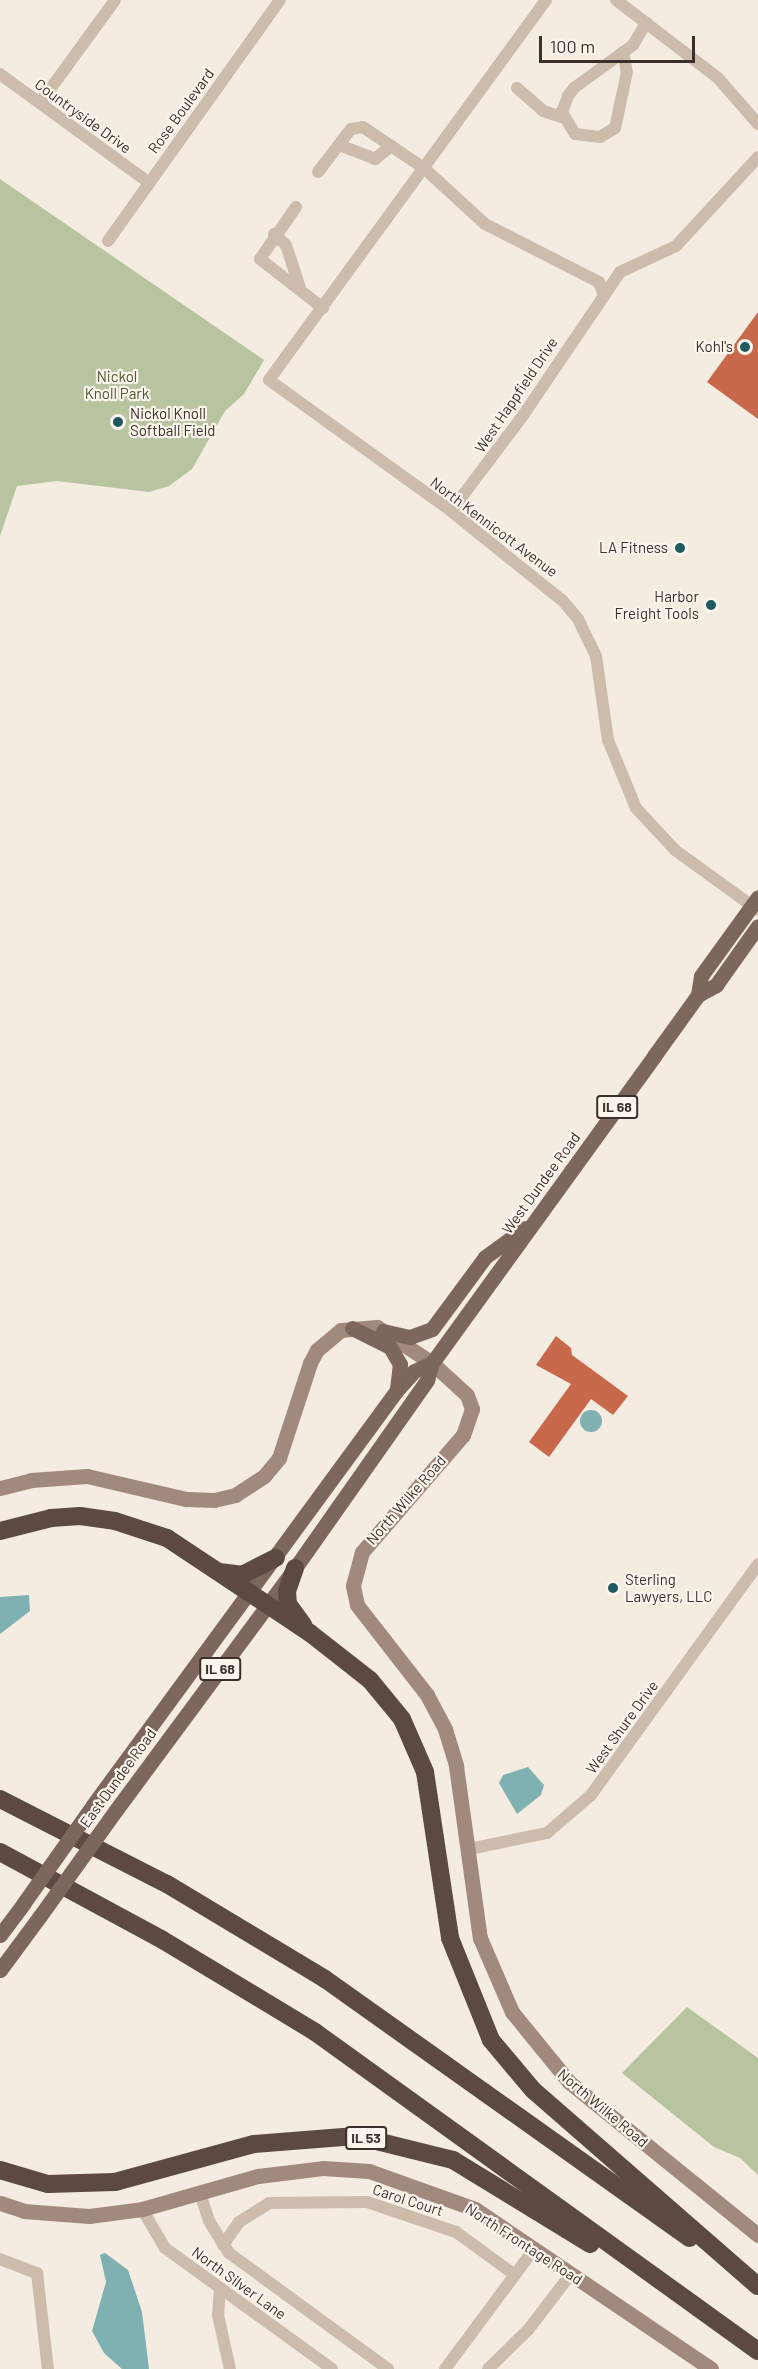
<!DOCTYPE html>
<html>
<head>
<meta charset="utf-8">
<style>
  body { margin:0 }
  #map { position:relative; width:758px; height:2369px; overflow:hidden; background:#f4ebe1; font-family:Barlow,sans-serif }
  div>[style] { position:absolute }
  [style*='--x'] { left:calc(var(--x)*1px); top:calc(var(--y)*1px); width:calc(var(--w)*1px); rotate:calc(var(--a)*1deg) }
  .green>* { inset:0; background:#b8c4a0 }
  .water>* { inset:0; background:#7fb0b2 }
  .round { border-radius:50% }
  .building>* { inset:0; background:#c8694b }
  .street>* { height:12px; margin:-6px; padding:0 6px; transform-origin:6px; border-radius:6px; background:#cdbbac }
  .secondary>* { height:15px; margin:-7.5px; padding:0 7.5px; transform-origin:7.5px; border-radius:7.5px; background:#a18a7d }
  .primary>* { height:15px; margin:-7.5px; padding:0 7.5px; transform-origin:7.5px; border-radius:7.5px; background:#7d675c }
  .highway>* { height:18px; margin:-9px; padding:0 9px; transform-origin:9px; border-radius:9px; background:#5c4a42 }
  .primary-bridge>* { height:15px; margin:-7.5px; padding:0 7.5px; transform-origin:7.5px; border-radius:7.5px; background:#7d675c }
  .dots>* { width:16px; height:16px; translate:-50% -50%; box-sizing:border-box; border:3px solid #fbf5ee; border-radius:50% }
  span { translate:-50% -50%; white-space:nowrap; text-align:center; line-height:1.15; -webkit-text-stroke:4.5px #fbf5ee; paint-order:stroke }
  .shield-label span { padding:2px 4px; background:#fbf5ee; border:2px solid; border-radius:4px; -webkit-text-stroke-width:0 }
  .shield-label { font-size:14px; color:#3b302b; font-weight:700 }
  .street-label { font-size:15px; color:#3b302b }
  .poi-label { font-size:15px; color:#3b302b }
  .right { translate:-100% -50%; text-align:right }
  .left { translate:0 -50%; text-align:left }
  .park-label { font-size:15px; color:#4a5a2e }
  .scale { position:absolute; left:539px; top:36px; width:156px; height:27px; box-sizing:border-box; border:3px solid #3b302b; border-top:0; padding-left:8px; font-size:18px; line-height:21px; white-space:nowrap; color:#3b302b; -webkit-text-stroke:4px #fbf5ee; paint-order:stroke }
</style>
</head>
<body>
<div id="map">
  <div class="green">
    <div style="clip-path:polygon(0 179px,264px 360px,244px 394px,225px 411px,192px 469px,169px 486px,149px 492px,57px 481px,17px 486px,0 536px)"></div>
    <div style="clip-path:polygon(687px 2007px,758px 2058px,758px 2175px,740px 2158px,714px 2147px,622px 2073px)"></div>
  </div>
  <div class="water">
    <div class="round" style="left:580px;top:1410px;width:22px;height:22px"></div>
    <div style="clip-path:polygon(29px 1595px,30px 1611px,0 1634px,0 1597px)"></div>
    <div style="clip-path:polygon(528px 1767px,544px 1785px,541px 1795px,517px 1814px,499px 1783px,503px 1775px)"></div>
    <div style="clip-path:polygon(105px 2253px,128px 2270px,142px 2312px,149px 2369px,122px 2369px,104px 2353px,92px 2331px,106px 2282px,100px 2255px)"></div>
  </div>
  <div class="building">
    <div style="clip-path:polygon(758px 312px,758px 419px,707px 382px)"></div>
    <div style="clip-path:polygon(556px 1336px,571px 1348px,572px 1355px,628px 1396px,613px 1415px,591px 1399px,549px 1457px,529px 1442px,571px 1384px,536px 1365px)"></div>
  </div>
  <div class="street">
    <div style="--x:546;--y:0;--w:470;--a:126.1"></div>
    <div style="--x:269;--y:380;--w:224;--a:35.7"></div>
    <div style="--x:451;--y:511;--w:144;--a:38.8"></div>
    <div style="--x:563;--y:601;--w:23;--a:50"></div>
    <div style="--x:578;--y:619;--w:41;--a:64.1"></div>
    <div style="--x:596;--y:656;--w:85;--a:81.9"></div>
    <div style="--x:608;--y:740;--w:74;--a:67.6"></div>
    <div style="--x:636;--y:808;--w:57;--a:47.1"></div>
    <div style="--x:675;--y:850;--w:102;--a:35.9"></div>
    <div style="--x:616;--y:0;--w:128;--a:37.4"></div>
    <div style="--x:718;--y:78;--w:61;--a:49"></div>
    <div style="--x:623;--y:52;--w:20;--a:79"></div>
    <div style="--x:627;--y:72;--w:57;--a:102.1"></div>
    <div style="--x:615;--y:128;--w:17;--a:149"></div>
    <div style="--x:600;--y:137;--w:25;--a:-173"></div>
    <div style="--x:575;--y:134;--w:26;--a:-121"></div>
    <div style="--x:562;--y:112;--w:17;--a:-69"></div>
    <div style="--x:568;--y:96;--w:10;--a:-53"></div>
    <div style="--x:574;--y:88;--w:73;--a:-36.1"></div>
    <div style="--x:633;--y:45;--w:26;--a:-59"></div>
    <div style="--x:0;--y:74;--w:183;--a:36.1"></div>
    <div style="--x:517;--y:88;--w:35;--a:41"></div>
    <div style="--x:543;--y:111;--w:22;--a:18"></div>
    <div style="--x:40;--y:103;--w:127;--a:-53.9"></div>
    <div style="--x:339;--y:145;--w:39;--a:21"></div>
    <div style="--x:375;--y:159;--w:21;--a:-39"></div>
    <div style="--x:318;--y:172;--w:54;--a:-52.5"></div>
    <div style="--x:351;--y:129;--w:12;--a:-9"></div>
    <div style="--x:363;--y:127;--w:75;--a:34.1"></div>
    <div style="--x:425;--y:169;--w:81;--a:42.5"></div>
    <div style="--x:485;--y:224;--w:128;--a:27"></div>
    <div style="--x:599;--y:282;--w:15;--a:70"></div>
    <div style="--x:296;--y:207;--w:63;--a:124.7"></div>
    <div style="--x:260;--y:259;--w:80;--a:37.9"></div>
    <div style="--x:274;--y:234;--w:16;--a:43"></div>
    <div style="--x:286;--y:245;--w:48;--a:71.9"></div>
    <div style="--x:108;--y:241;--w:296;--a:-54.5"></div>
    <div style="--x:451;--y:511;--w:121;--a:-53"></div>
    <div style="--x:524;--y:414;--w:171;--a:-55.9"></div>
    <div style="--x:620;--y:272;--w:62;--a:-24.9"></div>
    <div style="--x:676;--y:246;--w:121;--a:-47.3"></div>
    <div style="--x:469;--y:1849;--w:80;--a:-11.6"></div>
    <div style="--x:547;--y:1833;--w:58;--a:-40.8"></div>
    <div style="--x:591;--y:1795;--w:285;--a:-54.1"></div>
    <div style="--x:200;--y:2193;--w:29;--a:72"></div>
    <div style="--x:209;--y:2221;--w:38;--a:58"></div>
    <div style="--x:229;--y:2253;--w:197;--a:36.1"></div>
    <div style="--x:142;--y:2209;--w:45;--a:59.5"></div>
    <div style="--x:165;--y:2248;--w:206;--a:35.9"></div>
    <div style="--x:223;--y:2245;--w:28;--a:-55"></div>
    <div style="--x:239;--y:2222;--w:36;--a:-32"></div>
    <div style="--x:269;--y:2203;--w:98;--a:-0.6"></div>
    <div style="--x:367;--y:2202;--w:94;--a:18.6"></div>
    <div style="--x:456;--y:2232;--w:73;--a:36.1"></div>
    <div style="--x:0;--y:2259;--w:40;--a:21"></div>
    <div style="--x:37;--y:2273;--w:97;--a:83.5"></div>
    <div style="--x:220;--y:2288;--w:27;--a:94"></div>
    <div style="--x:218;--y:2315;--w:55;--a:77.5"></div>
    <div style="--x:445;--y:2369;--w:149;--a:-53.4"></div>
    <div style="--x:488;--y:2369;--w:56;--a:-44.3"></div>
    <div style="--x:528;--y:2330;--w:69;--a:-52.6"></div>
  </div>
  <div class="secondary">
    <div style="--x:0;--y:1488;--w:32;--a:-14"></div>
    <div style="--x:31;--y:1480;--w:56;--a:-4.1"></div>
    <div style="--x:87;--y:1476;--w:102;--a:13.1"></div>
    <div style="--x:186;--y:1499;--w:28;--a:2"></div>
    <div style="--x:214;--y:1500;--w:22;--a:-13"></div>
    <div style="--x:235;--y:1495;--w:35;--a:-33"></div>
    <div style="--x:264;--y:1476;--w:23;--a:-50"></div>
    <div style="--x:279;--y:1458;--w:100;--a:-71.9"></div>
    <div style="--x:310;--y:1363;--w:15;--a:-62"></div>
    <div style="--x:317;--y:1350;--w:31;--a:-40"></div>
    <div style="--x:341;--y:1330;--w:36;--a:-5"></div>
    <div style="--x:377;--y:1327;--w:66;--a:33.2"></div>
    <div style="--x:432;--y:1363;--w:47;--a:42.4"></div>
    <div style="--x:467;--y:1395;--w:15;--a:70"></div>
    <div style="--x:472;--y:1409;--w:28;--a:109"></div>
    <div style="--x:463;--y:1435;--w:155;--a:130.8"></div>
    <div style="--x:362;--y:1552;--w:35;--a:105"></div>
    <div style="--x:353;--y:1586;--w:19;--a:78"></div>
    <div style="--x:357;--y:1605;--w:114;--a:52.1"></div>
    <div style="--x:427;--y:1695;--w:38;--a:62"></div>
    <div style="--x:445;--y:1729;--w:39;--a:73"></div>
    <div style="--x:456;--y:1766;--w:174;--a:82.1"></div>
    <div style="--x:480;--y:1938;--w:81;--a:66.6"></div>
    <div style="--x:512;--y:2012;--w:90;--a:50.8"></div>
    <div style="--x:569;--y:2082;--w:243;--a:39"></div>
    <div style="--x:0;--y:2203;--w:25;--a:18"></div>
    <div style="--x:24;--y:2211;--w:65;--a:4.4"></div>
    <div style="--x:89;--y:2216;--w:53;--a:-7.5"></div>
    <div style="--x:142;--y:2209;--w:121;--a:-15.9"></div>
    <div style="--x:258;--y:2176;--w:65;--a:-7"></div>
    <div style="--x:323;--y:2168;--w:46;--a:3.7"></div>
    <div style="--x:369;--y:2171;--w:113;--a:19.7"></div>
    <div style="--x:475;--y:2209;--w:285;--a:34.1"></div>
  </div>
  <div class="primary">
    <div style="--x:698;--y:995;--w:19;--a:-81"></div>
    <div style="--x:701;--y:976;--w:97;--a:-54.2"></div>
    <div style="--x:352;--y:1328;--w:42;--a:26.6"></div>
    <div style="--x:390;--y:1347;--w:20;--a:60"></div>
    <div style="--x:400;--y:1364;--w:26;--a:97"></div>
    <div style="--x:383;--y:1331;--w:28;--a:13"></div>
    <div style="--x:410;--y:1337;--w:23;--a:-20"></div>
    <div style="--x:432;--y:1329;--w:89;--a:-53.6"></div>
    <div style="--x:485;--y:1257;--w:49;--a:-35.9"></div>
    <div style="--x:93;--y:1805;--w:514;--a:-53.78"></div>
    <div style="--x:397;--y:1390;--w:25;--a:-48"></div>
    <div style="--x:414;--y:1371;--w:20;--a:-24"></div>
    <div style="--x:116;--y:1810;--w:301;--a:-53.5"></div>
    <div style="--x:295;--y:1568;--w:230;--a:-54.9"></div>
    <div style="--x:427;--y:1380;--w:18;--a:-74"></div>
    <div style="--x:432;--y:1363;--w:379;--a:-54.1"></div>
    <div style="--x:654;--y:1056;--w:75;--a:-54.2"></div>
    <div style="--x:698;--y:995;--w:21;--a:-29"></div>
    <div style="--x:716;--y:985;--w:72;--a:-54.6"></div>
    <div style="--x:0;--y:1935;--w:39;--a:-53"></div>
    <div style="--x:0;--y:1970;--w:67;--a:-53.5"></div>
  </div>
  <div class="highway">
    <div style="--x:0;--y:1531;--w:53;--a:-14.3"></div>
    <div style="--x:51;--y:1518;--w:29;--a:-4"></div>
    <div style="--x:80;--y:1516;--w:35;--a:8"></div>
    <div style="--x:115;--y:1521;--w:55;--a:18.1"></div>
    <div style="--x:167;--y:1538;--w:172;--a:33.6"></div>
    <div style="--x:310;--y:1633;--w:76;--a:38.1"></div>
    <div style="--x:370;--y:1680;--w:50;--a:50.6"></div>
    <div style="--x:402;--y:1719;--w:58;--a:66.5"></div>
    <div style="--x:425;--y:1772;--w:168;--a:81.4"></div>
    <div style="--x:450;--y:1938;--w:110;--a:68.1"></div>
    <div style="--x:491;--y:2040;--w:65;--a:50"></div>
    <div style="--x:533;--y:2090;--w:298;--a:41.1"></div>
    <div style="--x:295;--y:1568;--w:24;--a:109"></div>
    <div style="--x:287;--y:1591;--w:13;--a:86"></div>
    <div style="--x:288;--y:1604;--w:26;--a:54"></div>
    <div style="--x:219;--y:1572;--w:23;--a:7"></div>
    <div style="--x:242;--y:1575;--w:38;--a:-27"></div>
    <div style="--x:0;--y:1799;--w:187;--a:27"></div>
    <div style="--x:167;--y:1884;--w:184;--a:31"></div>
    <div style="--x:325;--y:1979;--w:447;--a:35.4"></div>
    <div style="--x:0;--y:1852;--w:183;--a:28.4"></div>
    <div style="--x:161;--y:1939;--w:180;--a:31.1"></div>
    <div style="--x:315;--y:2032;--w:546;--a:35.76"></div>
    <div style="--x:0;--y:2170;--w:50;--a:16.3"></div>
    <div style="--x:48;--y:2184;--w:67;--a:-1.7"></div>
    <div style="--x:115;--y:2182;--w:144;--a:-15.3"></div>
    <div style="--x:254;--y:2144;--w:102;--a:-4.5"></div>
    <div style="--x:356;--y:2136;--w:100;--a:13.9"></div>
    <div style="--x:453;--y:2160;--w:161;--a:31.5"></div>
  </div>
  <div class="primary-bridge">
    <div style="--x:23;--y:1904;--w:121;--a:-54.7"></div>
    <div style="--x:40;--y:1916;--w:130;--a:-54.4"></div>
  </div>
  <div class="dots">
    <div style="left:745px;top:347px;background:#1f5a5e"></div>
    <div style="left:118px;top:422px;background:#1f5a5e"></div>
    <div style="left:680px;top:548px;background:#1f5a5e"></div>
    <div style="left:711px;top:605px;background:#1f5a5e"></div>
    <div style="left:613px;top:1588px;background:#1f5a5e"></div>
  </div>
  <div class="shield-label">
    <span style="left:617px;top:1107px">IL 68</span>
    <span style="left:220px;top:1669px">IL 68</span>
    <span style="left:366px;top:2138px">IL 53</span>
  </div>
  <div class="street-label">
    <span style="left:181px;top:111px;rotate:-54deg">Rose Boulevard</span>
    <span style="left:83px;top:116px;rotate:36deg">Countryside Drive</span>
    <span style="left:516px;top:395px;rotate:-56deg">West Happfield Drive</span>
    <span style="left:494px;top:527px;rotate:37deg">North Kennicott Avenue</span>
    <span style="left:541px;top:1183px;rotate:-54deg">West Dundee Road</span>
    <span style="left:406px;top:1500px;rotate:-49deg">North Wilke Road</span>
    <span style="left:622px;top:1727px;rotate:-54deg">West Shure Drive</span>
    <span style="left:118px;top:1778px;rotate:-54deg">East Dundee Road</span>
    <span style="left:603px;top:2108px;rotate:40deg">North Wilke Road</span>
    <span style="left:408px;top:2200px;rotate:18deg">Carol Court</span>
    <span style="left:524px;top:2244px;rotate:33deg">North Frontage Road</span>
    <span style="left:239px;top:2283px;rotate:36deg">North Silver Lane</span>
  </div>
  <div class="poi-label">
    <span class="right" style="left:733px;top:347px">Kohl's</span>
    <span class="left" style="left:130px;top:422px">Nickol Knoll<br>Softball Field</span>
    <span class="right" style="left:668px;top:548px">LA Fitness</span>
    <span class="right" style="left:699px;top:605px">Harbor<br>Freight Tools</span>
    <span class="left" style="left:625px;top:1588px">Sterling<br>Lawyers, LLC</span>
  </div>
  <div class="park-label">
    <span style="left:117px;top:385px">Nickol<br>Knoll Park</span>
  </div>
  <div class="scale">100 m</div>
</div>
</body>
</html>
